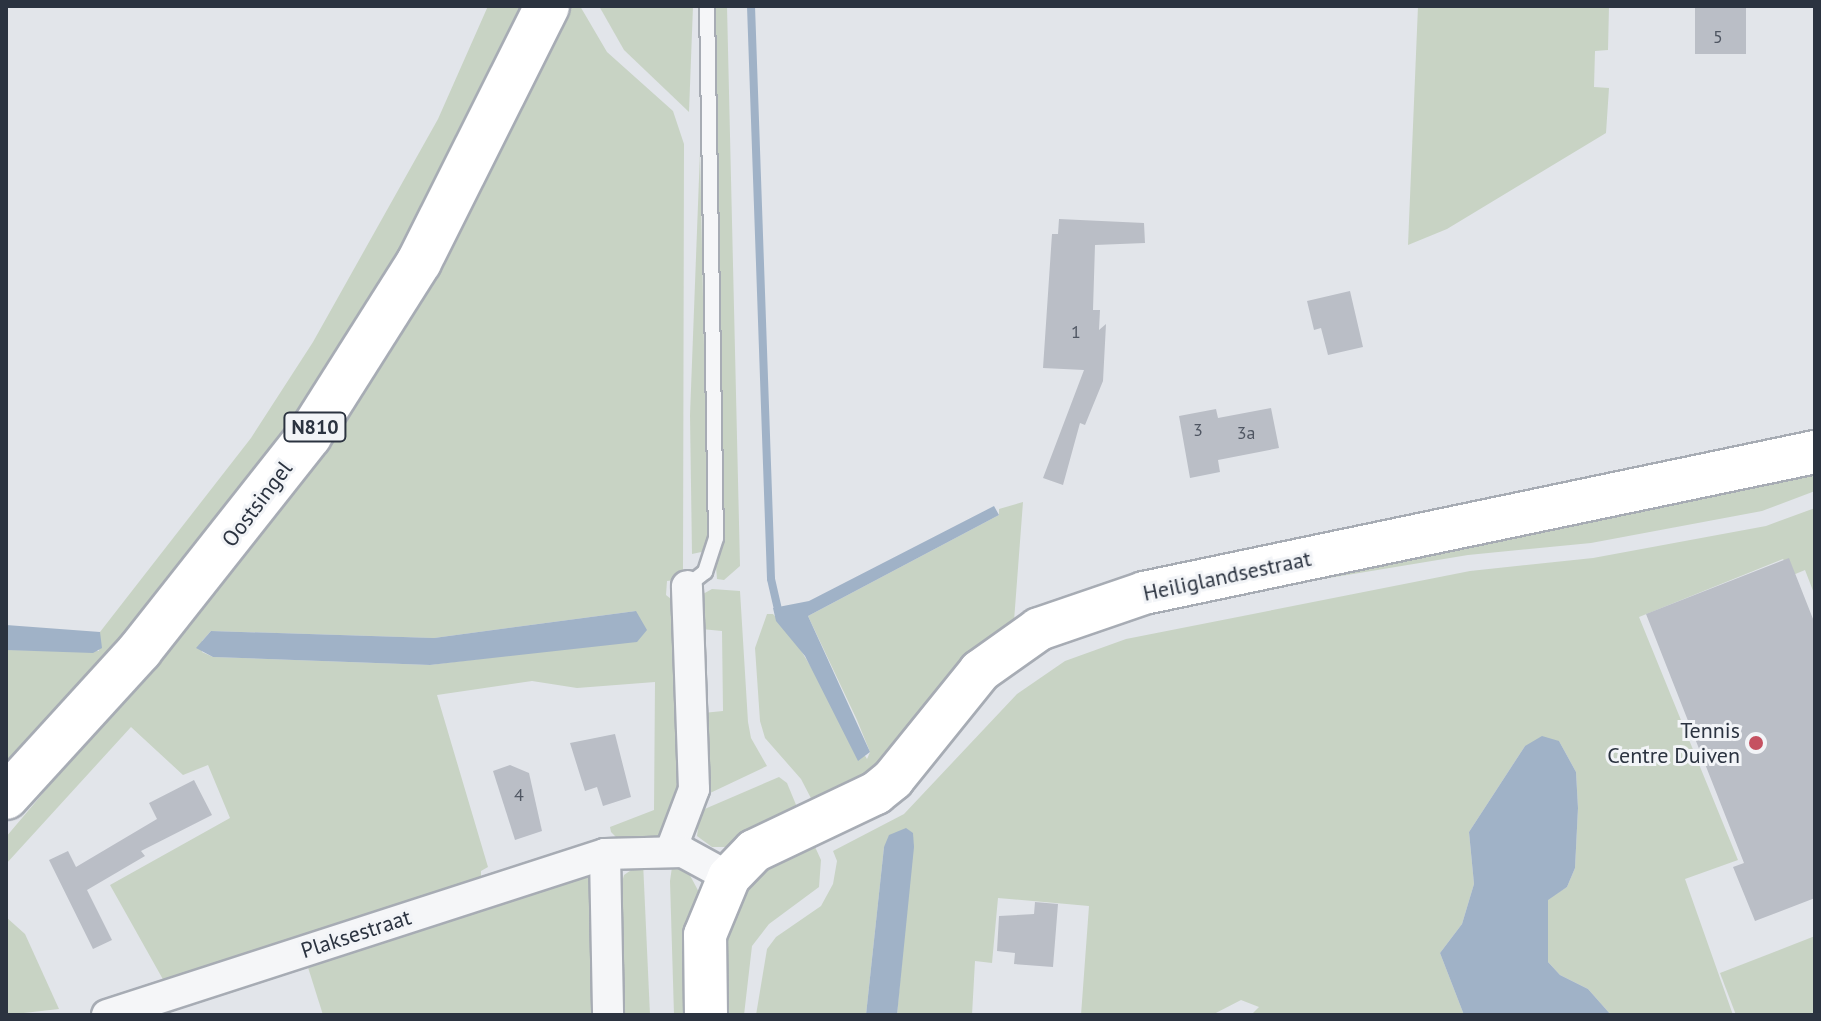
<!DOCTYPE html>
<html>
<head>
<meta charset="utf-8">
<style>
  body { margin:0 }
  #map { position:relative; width:1821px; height:1021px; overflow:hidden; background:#e2e5ea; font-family:"PT Sans",sans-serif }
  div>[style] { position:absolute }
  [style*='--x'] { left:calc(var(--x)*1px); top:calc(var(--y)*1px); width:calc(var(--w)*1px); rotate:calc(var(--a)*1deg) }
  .green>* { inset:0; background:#c8d3c4 }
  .water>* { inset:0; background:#a0b2c7 }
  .stream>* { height:8px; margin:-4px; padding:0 4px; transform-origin:4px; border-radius:4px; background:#a0b2c7 }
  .building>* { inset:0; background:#babec6; transform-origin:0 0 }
  .roads { filter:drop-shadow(2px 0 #a7acb4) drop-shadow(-2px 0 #a7acb4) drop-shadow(0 2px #a7acb4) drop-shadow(0 -2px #a7acb4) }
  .lane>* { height:14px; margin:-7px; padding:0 7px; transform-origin:7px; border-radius:7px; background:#f5f6f8 }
  .street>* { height:30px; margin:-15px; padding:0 15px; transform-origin:15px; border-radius:15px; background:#f5f6f8 }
  .secondary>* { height:42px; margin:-21px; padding:0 21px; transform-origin:21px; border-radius:21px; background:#fff }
  .primary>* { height:44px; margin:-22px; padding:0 22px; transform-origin:22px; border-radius:22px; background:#fff }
  .dots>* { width:22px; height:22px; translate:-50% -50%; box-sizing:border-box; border:4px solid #f2f4f7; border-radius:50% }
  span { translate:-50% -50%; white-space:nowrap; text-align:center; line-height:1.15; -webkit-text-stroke:6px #f2f4f7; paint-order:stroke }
  .number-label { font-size:18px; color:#4f5662 }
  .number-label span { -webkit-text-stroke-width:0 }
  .shield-label span { padding:2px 6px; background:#f2f4f7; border:2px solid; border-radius:6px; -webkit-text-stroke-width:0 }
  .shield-label { font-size:20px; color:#2b3340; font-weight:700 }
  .street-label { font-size:22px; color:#2b3340 }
  .poi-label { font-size:22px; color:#2b3340 }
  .right { translate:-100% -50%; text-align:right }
  .frame { position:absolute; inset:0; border:8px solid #2b3340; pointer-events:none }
</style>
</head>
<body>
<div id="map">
  <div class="green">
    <div style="clip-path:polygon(488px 6px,530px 6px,445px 188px,244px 499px,6px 770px,6px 650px,99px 651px,100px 632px,251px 438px,313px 342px,438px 119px)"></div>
    <div style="clip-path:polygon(evenodd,580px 6px,607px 52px,673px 111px,684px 144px,683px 579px,667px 581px,666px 595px,676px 603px,684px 800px,665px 838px,618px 839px,611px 832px,610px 827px,654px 810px,655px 682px,577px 688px,532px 681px,437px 695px,488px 867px,481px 871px,481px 879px,165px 983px,110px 885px,230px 818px,208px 765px,183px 775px,131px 727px,6px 864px,6px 837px,174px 638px,563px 9px,580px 6px,636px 611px,567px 648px,430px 665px,213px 657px,202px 652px,202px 641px,211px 631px,434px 638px,636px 611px)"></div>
    <div style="clip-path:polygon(599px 6px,693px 6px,689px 112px,624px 50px)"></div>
    <div style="clip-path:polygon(715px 6px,727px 6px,740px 566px,724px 580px,717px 579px,716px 567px,724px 538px)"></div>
    <div style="clip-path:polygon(1418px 6px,1609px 6px,1608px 50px,1595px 51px,1594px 87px,1609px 88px,1606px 133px,1447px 229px,1408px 245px)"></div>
    <div style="clip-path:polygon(700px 152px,708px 537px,706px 551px,692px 554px,690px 415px)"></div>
    <div style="clip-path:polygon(1815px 463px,1815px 491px,1762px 511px,1591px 543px,1468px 555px,1208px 598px)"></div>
    <div style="clip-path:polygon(1023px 502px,1014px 621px,887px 765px,814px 804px,801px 779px,765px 738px,760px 721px,755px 648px,767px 614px,773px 614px,794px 639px,867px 759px,870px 752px,857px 720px,808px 616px,999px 515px,999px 509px)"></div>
    <div style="clip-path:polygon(1815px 508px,1815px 596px,1805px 570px,1793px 575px,1783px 559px,1639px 617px,1738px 860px,1685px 879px,1733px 1015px,1611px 1015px,1588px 989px,1560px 975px,1548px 962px,1548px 899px,1567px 887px,1575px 868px,1578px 808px,1576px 772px,1559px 741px,1525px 746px,1469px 832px,1474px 884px,1462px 924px,1440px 953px,1464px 1015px,1251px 1015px,1259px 1007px,1241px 1000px,1212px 1015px,1081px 1015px,1089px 906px,998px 898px,992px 963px,975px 961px,972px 1015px,897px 1015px,913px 833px,884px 847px,866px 1015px,756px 1015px,767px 949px,776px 937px,821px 906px,833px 884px,837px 861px,833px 851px,904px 814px,1017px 694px,1065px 661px,1126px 639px,1470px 571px,1593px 558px,1766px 526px)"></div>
    <div style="clip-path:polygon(712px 589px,740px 591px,748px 722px,751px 738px,767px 766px,708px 794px,703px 713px,723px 711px,722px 631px,701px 629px,703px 594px)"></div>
    <div style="clip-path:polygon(779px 777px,787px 783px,799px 812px,731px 847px,712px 847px,697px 836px,700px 811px)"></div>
    <div style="clip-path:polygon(811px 838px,821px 860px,819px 887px,769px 924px,752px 946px,744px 1015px,718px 1015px,715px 968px,749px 875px)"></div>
    <div style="clip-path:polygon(643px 862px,650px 1015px,623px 1015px,620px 890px,624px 875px)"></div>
    <div style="clip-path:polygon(685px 866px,701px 896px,692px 1015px,674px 1015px,670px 881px,672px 867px)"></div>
    <div style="clip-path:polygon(589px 872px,593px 1015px,323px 1015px,306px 961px)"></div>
    <div style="clip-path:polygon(6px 917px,25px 934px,59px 1009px,6px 1015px)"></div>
    <div style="clip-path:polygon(1815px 936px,1815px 1015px,1736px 1015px,1720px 973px)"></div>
  </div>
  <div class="water">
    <div style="clip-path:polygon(994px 506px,999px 515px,808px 616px,870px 752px,858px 761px,805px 656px,776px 621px,773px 608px,809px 601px)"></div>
    <div style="clip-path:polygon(636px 611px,647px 630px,637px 642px,430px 665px,213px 657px,196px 648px,211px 631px,434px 638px)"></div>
    <div style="clip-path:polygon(6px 625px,100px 632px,102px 648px,93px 653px,6px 650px)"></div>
    <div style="clip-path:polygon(1542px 736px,1559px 741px,1576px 772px,1578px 808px,1575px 868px,1567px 887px,1548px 900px,1548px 962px,1560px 975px,1588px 989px,1611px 1015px,1464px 1015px,1440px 953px,1462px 924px,1474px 884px,1469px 832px,1525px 746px)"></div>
    <div style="clip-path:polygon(906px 828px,913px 833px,914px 847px,897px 1015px,866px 1015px,884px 847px,889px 835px)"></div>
  </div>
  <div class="stream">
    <div style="--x:751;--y:6;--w:573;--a:88"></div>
    <div style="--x:771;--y:579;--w:28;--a:77"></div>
  </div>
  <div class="building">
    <div style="left:1695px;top:6px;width:51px;height:48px"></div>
    <div style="clip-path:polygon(1059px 219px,1144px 223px,1145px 243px,1095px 245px,1093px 310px,1100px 310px,1099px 330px,1106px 324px,1103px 381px,1085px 425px,1080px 423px,1063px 485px,1043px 478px,1084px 370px,1043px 368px,1052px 234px,1058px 234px)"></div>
    <div style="clip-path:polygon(1350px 291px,1363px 347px,1328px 355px,1321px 328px,1314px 330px,1307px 301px)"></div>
    <div style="clip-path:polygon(1271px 408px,1279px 448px,1218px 460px,1220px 472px,1190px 478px,1179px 416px,1216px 409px,1218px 418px)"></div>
    <div style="clip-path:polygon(1789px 558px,1815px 624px,1815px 898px,1755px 921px,1733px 867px,1744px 863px,1646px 614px)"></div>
    <div style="clip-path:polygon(615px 734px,631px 797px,603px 806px,597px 787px,585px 791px,570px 743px)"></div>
    <div style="clip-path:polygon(510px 765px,529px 773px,542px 831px,515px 840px,493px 771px)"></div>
    <div style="clip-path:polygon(194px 780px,212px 815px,141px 851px,145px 856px,87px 890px,112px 940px,93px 949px,49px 860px,68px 851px,76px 867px,157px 819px,149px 803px)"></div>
    <div style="clip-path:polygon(1035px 902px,1058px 904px,1053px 967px,1014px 964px,1015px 953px,997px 951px,999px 916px,1034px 914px)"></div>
  </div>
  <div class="roads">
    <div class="lane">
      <div style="--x:687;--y:586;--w:23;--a:-38"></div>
      <div style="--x:705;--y:572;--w:36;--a:-72"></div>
      <div style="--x:716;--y:538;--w:532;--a:-90.97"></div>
    </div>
    <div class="street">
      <div style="--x:671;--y:850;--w:65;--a:-69.3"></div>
      <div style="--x:694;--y:789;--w:203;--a:-92"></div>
      <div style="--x:605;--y:854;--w:161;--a:88.9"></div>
      <div style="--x:107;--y:1015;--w:523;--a:-17.92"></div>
      <div style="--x:605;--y:854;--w:78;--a:-1.5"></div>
      <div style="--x:683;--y:852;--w:52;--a:28.5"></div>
    </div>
    <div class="secondary">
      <div style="--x:706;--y:1015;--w:80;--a:-90.7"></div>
      <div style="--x:705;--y:935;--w:63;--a:-67.5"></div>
      <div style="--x:729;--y:877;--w:36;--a:-46"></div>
      <div style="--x:754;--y:851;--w:135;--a:-25.4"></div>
      <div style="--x:876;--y:793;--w:22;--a:-39"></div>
      <div style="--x:893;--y:779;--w:139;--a:-51.1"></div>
      <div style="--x:980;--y:671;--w:72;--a:-35.4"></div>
      <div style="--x:1039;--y:629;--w:111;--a:-18.9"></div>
      <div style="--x:1144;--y:593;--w:686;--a:-11.87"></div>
    </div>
    <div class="primary">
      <div style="--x:6;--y:797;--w:199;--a:-47.6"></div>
      <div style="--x:140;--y:650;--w:273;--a:-51.7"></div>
      <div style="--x:309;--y:436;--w:206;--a:-57.7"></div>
      <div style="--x:419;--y:262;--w:286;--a:-63.4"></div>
    </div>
  </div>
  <div class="dots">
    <div style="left:1756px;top:743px;background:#c55161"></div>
  </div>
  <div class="number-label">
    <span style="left:1718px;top:37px">5</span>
    <span style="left:1076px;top:332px">1</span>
    <span style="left:1198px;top:430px">3</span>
    <span style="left:1246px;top:433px">3a</span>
    <span style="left:519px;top:795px">4</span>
  </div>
  <div class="shield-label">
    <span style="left:315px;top:427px">N810</span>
  </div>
  <div class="street-label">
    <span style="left:257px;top:504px;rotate:-53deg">Oostsingel</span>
    <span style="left:1227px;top:576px;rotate:-12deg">Heiliglandsestraat</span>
    <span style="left:356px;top:934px;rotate:-18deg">Plaksestraat</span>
  </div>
  <div class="poi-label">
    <span class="right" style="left:1740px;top:743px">Tennis<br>Centre Duiven</span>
  </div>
  <div class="frame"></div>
</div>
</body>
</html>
